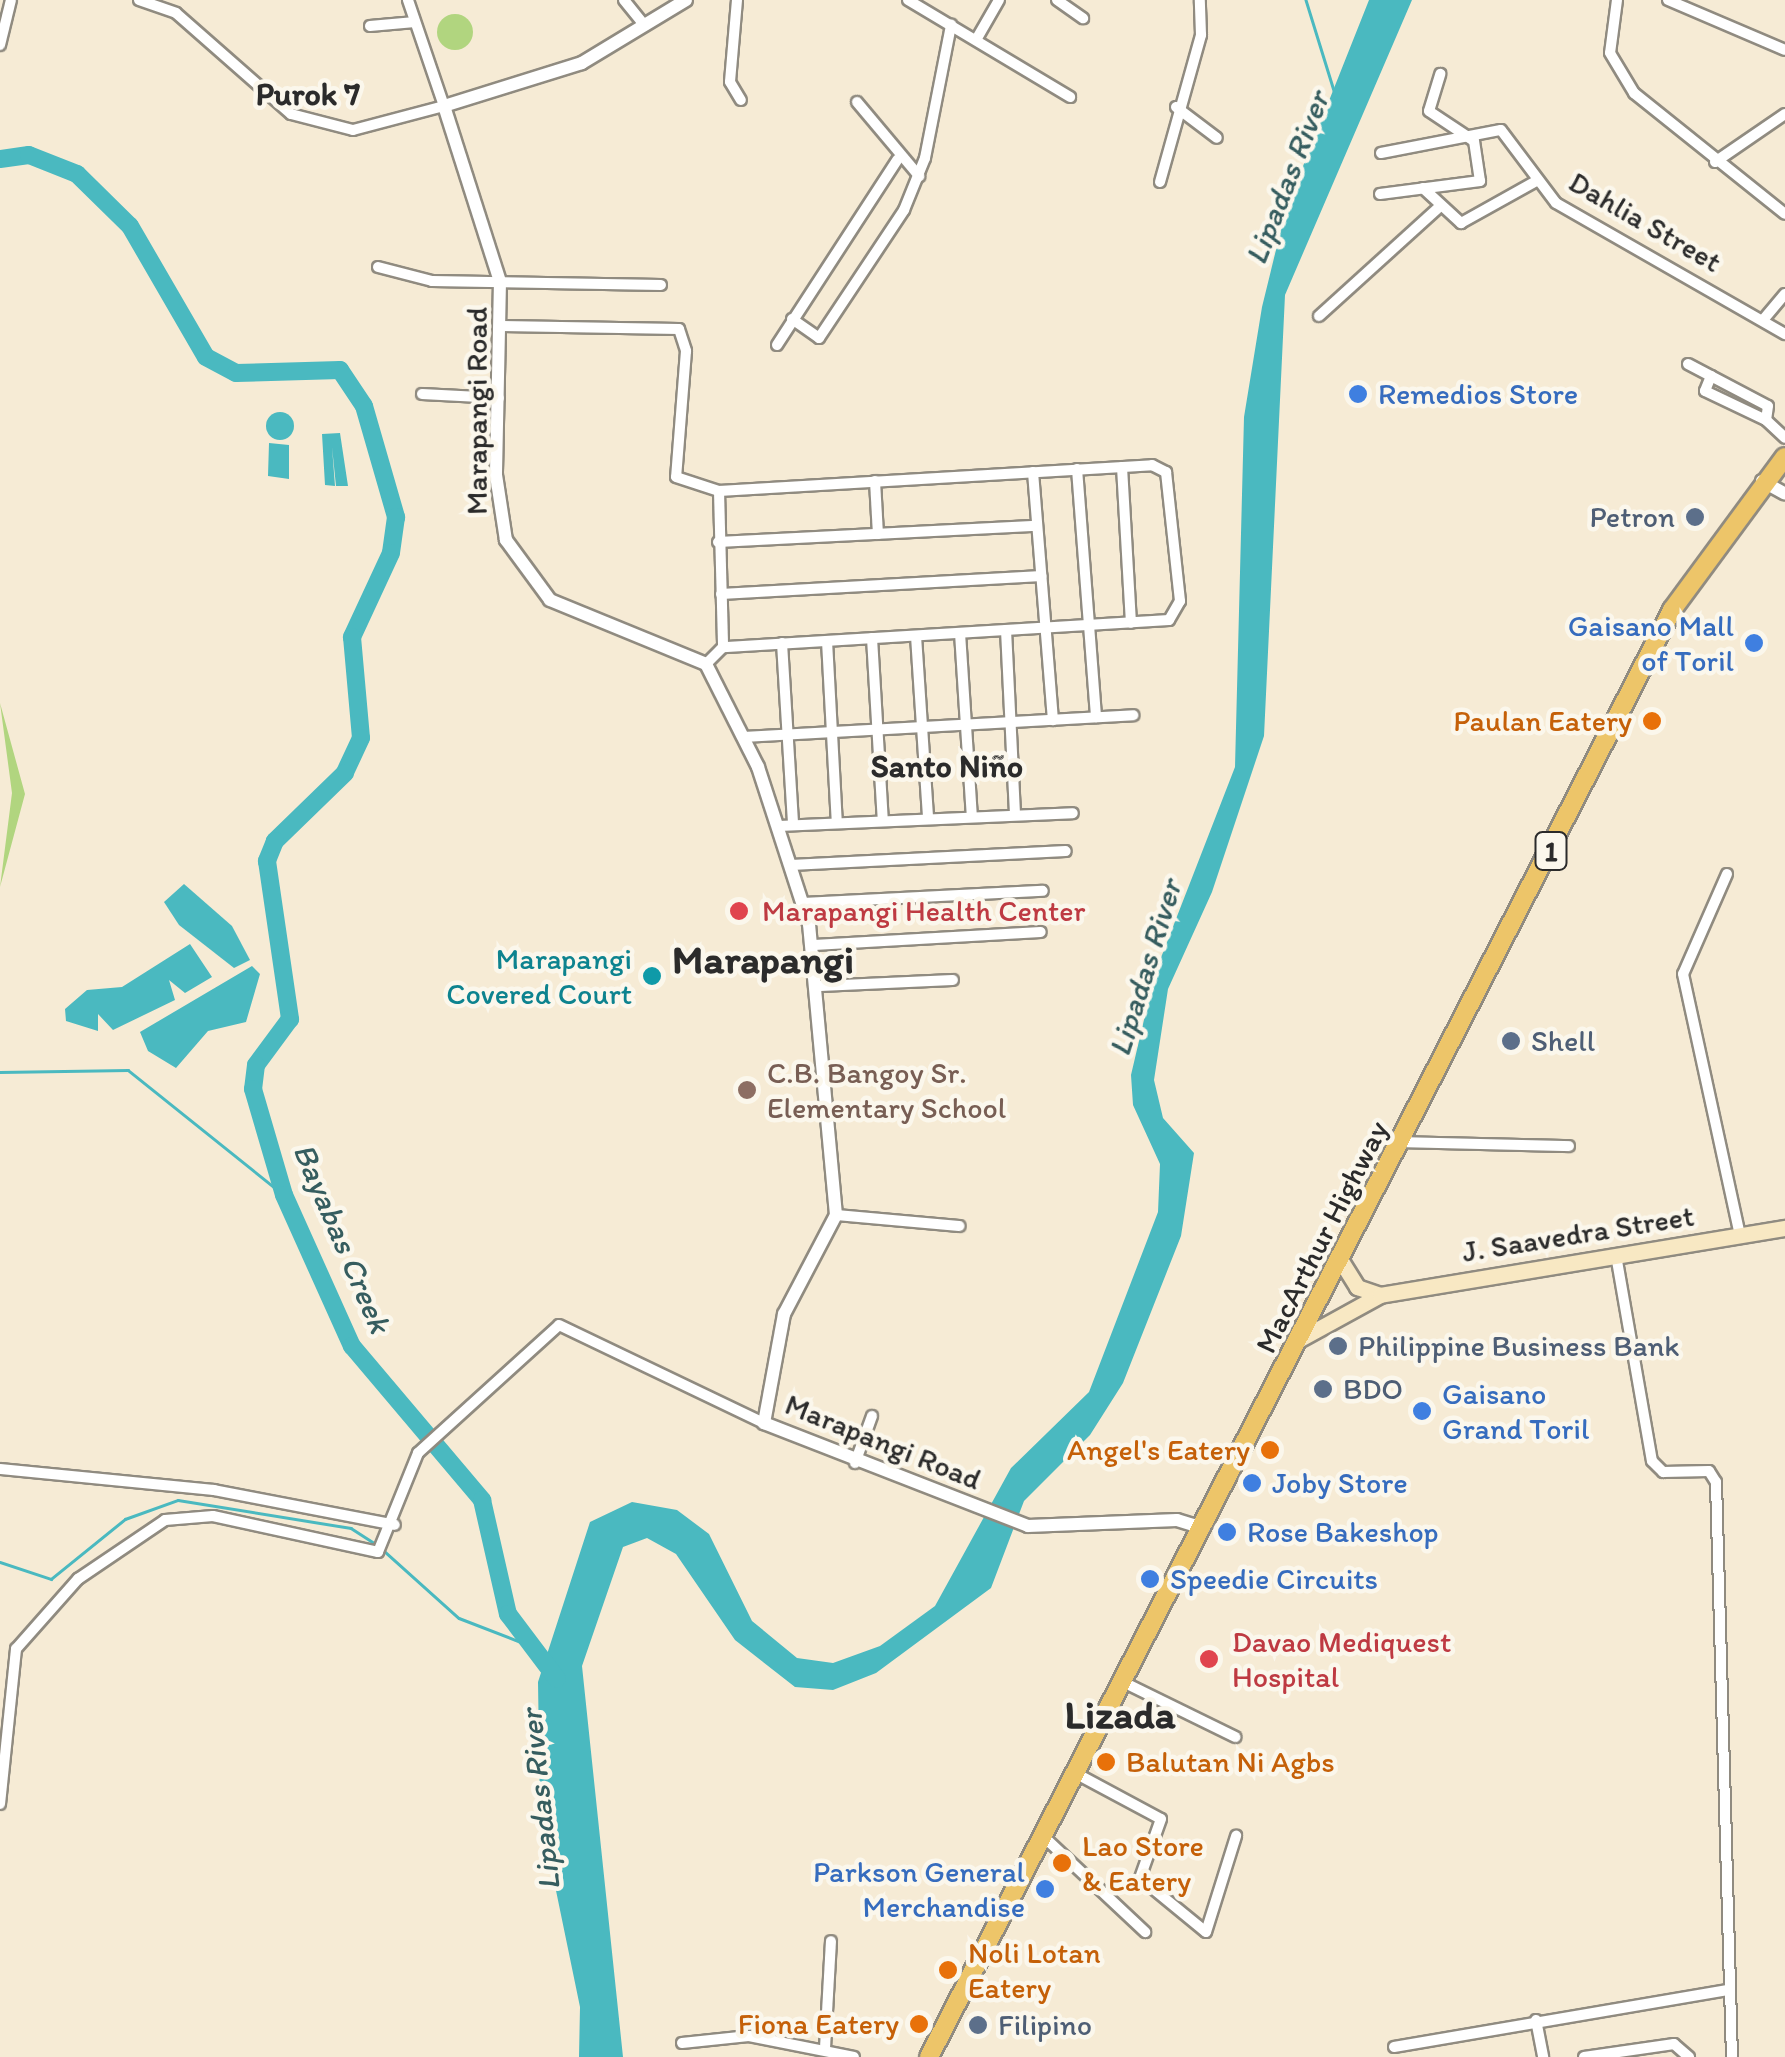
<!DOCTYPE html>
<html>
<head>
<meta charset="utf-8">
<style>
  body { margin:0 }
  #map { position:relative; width:1785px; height:2057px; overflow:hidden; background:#f6ebd5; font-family:Itim,sans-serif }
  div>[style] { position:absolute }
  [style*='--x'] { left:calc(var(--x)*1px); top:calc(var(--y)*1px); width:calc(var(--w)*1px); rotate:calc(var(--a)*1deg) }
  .green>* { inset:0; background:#b1d57f }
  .round { border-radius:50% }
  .water>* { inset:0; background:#4ab9c0 }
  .stream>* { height:2.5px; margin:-1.25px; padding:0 1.25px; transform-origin:1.25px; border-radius:1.25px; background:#4ab9c0 }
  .river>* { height:18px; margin:-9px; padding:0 9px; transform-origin:9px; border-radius:9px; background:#4ab9c0 }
  .roads { filter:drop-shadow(2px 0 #908b80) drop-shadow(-2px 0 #908b80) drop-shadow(0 2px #908b80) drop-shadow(0 -2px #908b80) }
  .minor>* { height:10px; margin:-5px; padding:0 5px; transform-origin:5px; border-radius:5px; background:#fff }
  .tertiary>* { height:12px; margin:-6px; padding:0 6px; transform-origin:6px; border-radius:6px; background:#fff }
  .secondary>* { height:15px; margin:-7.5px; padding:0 7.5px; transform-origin:7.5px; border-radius:7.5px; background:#f8e8c3 }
  .trunk>* { height:18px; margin:-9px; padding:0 9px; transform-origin:9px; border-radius:9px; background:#edc569 }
  .dots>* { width:28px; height:28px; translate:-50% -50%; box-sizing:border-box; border:5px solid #fbf7ec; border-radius:50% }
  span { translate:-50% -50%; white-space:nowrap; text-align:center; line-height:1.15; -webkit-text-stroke:9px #fbf7ec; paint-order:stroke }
  .shield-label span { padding:2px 8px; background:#fbf7ec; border:2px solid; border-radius:8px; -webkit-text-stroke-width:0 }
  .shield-label { font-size:28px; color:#2b2b2b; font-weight:700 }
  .street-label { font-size:30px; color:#2b2b2b }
  .shop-label { font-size:30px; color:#366cbe }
  .left { translate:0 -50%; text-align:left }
  .right { translate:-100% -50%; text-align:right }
  .service-label { font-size:30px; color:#4e5e75 }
  .food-label { font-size:30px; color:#c56008 }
  .health-label { font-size:30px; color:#be3a42 }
  .culture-label { font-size:30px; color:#0d838f }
  .education-label { font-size:30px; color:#785e54 }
  .neighbourhood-label { font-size:32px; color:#2b2b2b; font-weight:700 }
  .water-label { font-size:32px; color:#365d5f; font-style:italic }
  .district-label { font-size:40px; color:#2b2b2b; font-weight:700 }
</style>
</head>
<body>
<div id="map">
  <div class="green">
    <div class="round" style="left:437px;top:14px;width:36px;height:36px"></div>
    <div style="clip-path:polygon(0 703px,25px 794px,0 887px,12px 793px)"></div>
  </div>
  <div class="water">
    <div style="clip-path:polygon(1369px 0,1412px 0,1285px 295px,1264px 736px,1212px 892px,1168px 989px,1154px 1080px,1163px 1118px,1194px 1153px,1181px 1236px,1123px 1383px,1090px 1435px,1024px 1501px,991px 1588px,876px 1673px,833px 1690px,795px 1687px,735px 1640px,676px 1554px,647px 1538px,623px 1547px,582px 1666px,623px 2057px,579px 2057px,580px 2007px,540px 1813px,538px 1682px,590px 1522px,632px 1502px,677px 1510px,709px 1534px,752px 1621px,797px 1658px,833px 1663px,880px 1646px,935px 1606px,1011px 1468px,1089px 1392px,1158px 1212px,1160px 1164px,1133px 1105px,1131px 1075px,1155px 973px,1235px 767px,1244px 417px,1262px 307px,1286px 209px)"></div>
    <div class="round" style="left:266px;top:412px;width:28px;height:28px"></div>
    <div style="clip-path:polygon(340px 433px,348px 486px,336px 486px,332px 447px,335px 486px,325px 485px,322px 434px)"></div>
    <div style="clip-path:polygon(269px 443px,289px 445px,289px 479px,268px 476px)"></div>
    <div style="clip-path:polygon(184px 884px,232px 926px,250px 960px,234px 968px,179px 925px,164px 902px)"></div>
    <div style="clip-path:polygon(190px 944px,212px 977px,185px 993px,169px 980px,175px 1000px,113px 1030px,98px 1014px,98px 1031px,66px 1021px,65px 1009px,87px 990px,122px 987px)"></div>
    <div style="clip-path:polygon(252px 966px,260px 974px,246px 1022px,208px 1031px,176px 1068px,148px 1051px,140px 1032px)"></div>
  </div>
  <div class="stream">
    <div style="--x:1306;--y:0;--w:102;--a:72.8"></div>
    <div style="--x:0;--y:1072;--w:128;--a:-0.9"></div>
    <div style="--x:128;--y:1070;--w:200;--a:38.7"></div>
    <div style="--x:382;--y:1549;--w:103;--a:41.9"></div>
    <div style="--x:459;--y:1618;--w:66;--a:21.2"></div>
    <div style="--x:0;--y:1562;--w:54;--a:18.4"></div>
    <div style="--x:51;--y:1579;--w:95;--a:-39"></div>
    <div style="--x:125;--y:1519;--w:56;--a:-19.7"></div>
    <div style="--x:178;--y:1500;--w:175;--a:9.2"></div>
    <div style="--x:351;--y:1528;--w:30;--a:33"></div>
  </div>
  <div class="river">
    <div style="--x:0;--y:159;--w:29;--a:-8"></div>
    <div style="--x:29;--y:155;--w:52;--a:21.6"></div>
    <div style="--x:77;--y:174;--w:74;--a:44.5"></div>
    <div style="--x:130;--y:226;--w:151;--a:59.9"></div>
    <div style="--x:206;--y:357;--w:34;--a:28"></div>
    <div style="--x:236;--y:373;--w:104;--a:-1.7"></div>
    <div style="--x:340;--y:370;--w:43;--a:56.3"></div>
    <div style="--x:364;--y:406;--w:116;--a:73.9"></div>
    <div style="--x:396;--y:517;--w:36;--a:98"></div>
    <div style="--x:391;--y:553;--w:93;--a:114.9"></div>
    <div style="--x:352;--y:637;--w:101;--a:84.9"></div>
    <div style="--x:361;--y:738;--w:38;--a:115"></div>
    <div style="--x:345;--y:773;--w:98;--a:135.8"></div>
    <div style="--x:275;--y:841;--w:22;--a:112"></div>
    <div style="--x:267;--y:861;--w:160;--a:81.7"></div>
    <div style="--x:290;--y:1019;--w:57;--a:126.5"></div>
    <div style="--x:256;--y:1065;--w:24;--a:97"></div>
    <div style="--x:253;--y:1089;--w:110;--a:73.7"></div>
    <div style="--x:284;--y:1195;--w:166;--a:65.8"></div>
    <div style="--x:352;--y:1346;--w:202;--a:49.8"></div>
    <div style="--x:482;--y:1500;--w:117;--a:77.2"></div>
    <div style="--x:508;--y:1614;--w:81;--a:53"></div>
  </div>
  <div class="roads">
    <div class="minor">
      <div style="--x:139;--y:0;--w:39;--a:19"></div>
      <div style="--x:176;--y:13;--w:153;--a:41.3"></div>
      <div style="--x:291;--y:114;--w:64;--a:14.5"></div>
      <div style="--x:353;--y:130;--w:94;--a:-14.8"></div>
      <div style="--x:444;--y:106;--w:112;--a:-108.8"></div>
      <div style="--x:624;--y:0;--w:33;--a:51"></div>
      <div style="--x:737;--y:0;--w:82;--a:94.9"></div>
      <div style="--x:730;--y:82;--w:21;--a:59"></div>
      <div style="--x:908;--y:0;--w:189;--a:30.9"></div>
      <div style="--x:1057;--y:0;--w:32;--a:35"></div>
      <div style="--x:1617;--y:0;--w:53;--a:97.5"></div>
      <div style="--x:1610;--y:53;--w:47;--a:59"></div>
      <div style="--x:1634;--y:93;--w:193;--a:38.7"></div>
      <div style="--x:1668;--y:0;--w:127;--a:23.1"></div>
      <div style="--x:370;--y:26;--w:45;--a:-5.1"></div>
      <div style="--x:976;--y:40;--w:46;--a:-60.1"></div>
      <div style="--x:0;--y:45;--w:46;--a:-76.3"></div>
      <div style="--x:857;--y:102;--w:97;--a:50"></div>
      <div style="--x:1176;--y:107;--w:51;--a:37.1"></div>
      <div style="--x:1381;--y:153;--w:122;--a:-10.9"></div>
      <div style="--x:1501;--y:130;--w:91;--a:53"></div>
      <div style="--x:1556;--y:203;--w:264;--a:29.8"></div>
      <div style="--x:1715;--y:162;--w:85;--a:-34.4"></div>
      <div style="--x:1160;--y:182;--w:153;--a:-74.4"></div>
      <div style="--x:1201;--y:35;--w:35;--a:-92"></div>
      <div style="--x:1423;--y:188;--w:52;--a:42.6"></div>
      <div style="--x:1461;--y:223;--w:86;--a:-29.2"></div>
      <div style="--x:1380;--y:194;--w:101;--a:-7.4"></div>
      <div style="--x:1480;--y:181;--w:40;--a:-98.5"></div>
      <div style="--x:1474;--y:141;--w:54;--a:-146.3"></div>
      <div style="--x:1429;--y:111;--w:39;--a:-73"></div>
      <div style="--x:378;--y:267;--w:56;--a:14.5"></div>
      <div style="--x:432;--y:281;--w:229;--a:1"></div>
      <div style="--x:1319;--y:316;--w:161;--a:-42.2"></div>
      <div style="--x:792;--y:319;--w:33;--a:35"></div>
      <div style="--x:819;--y:338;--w:154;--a:-56.4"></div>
      <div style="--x:904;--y:210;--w:56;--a:-68"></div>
      <div style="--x:925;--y:158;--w:136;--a:-78.9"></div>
      <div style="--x:1763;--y:320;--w:34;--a:-50"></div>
      <div style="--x:502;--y:326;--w:177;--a:1"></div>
      <div style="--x:679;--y:329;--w:23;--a:72"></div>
      <div style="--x:686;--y:351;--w:126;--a:94.5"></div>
      <div style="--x:676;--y:477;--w:45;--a:18"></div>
      <div style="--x:719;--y:491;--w:434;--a:-3.4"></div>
      <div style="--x:1152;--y:465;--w:16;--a:27"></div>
      <div style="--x:1166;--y:472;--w:130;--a:83.8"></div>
      <div style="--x:1180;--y:601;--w:22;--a:120"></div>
      <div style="--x:1169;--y:620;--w:447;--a:176.5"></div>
      <div style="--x:723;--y:647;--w:24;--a:135"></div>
      <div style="--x:777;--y:345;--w:221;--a:-57"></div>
      <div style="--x:1688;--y:364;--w:90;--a:27.7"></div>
      <div style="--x:1768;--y:406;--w:14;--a:98"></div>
      <div style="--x:1766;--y:420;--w:26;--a:43"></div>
      <div style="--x:1711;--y:376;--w:16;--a:112"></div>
      <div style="--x:1705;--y:391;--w:68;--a:25.4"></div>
      <div style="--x:422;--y:394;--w:77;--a:3"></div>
      <div style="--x:1122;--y:467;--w:156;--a:86.7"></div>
      <div style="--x:1077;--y:469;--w:249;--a:85.6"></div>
      <div style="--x:1033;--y:472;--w:249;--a:85.4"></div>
      <div style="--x:875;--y:481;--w:53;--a:86.8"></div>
      <div style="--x:719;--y:491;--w:156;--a:88.5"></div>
      <div style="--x:718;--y:542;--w:319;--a:-2.9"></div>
      <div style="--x:721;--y:594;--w:321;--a:-3.2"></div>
      <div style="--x:1006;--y:630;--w:185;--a:87.2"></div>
      <div style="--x:960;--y:633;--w:184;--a:86.3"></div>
      <div style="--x:916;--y:636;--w:183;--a:86.2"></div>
      <div style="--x:872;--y:638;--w:183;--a:86.6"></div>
      <div style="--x:827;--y:641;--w:182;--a:86.9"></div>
      <div style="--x:782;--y:643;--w:182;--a:86.5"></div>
      <div style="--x:744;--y:737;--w:390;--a:-3.2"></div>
      <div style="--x:779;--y:826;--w:294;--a:-2.5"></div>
      <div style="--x:791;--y:865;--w:275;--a:-2.9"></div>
      <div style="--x:1727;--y:874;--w:109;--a:113.7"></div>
      <div style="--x:1683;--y:974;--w:267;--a:77.7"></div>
      <div style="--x:803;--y:903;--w:240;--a:-2.9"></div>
      <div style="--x:814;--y:945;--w:227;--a:-3.3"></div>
      <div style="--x:820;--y:986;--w:133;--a:-2.6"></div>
      <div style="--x:1402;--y:1142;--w:167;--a:1.4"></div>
      <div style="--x:836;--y:1215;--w:124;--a:5.1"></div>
      <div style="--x:1616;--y:1255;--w:209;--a:80.1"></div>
      <div style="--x:1652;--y:1461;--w:16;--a:45"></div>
      <div style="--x:1663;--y:1472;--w:46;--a:-1.2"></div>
      <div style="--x:1709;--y:1471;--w:13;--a:58"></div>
      <div style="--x:1716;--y:1482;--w:575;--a:88.41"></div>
      <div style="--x:855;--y:1463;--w:50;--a:-70.1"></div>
      <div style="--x:0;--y:1469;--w:215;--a:5.6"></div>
      <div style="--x:214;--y:1490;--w:184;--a:10.9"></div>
      <div style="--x:1125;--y:1683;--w:123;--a:26.1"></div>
      <div style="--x:1077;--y:1774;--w:95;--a:28.2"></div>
      <div style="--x:1161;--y:1819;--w:63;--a:109.6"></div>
      <div style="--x:1140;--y:1878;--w:85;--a:39.3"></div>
      <div style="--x:1206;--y:1932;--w:101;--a:-72.6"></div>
      <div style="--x:0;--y:1804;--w:156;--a:-84.1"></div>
      <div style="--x:16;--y:1649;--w:94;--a:-48.5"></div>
      <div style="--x:78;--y:1579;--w:105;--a:-34.1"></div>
      <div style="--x:165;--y:1520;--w:48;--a:-4.8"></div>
      <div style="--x:213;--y:1516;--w:169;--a:12.3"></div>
      <div style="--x:378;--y:1552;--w:107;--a:-68"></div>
      <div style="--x:418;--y:1453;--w:190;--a:-42.2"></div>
      <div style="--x:559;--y:1325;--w:227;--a:25.6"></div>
      <div style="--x:1044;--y:1837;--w:139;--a:43.2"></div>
      <div style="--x:1536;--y:2020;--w:38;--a:79"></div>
      <div style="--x:682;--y:2043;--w:67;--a:-6"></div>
      <div style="--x:749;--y:2036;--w:107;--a:11.3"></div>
      <div style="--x:1394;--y:2047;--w:340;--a:-9.7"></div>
      <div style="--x:825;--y:2048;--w:107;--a:-86.8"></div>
      <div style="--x:1584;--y:2057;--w:91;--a:-8.2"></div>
      <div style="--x:1674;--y:2044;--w:20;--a:41"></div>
    </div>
    <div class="tertiary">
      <div style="--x:686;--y:0;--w:122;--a:148.8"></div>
      <div style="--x:582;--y:63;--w:145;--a:162.7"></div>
      <div style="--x:444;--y:106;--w:184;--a:72.3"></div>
      <div style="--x:500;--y:281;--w:194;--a:91.2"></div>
      <div style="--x:496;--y:475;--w:66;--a:81.3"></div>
      <div style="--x:506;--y:540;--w:74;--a:53.7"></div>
      <div style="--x:550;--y:600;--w:169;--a:22.3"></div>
      <div style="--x:706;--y:664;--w:115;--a:63.2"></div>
      <div style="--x:758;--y:767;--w:165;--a:72"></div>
      <div style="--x:809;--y:924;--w:292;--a:84.7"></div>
      <div style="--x:836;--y:1215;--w:112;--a:117.7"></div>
      <div style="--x:784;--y:1314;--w:111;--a:100.4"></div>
      <div style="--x:764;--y:1423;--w:283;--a:21.3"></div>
      <div style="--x:1028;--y:1526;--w:149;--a:-2.3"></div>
      <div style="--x:1177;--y:1520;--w:28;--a:17"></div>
      <div style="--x:1762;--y:481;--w:26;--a:29"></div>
    </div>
    <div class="secondary">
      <div style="--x:1341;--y:1261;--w:31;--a:58"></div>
      <div style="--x:1357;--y:1287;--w:24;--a:19"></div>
      <div style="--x:1300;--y:1339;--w:91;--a:-28.8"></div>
      <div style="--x:1380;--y:1295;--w:411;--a:-9.4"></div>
    </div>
    <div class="trunk">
      <div style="--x:929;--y:2057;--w:1627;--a:-62.82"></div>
      <div style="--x:1672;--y:610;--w:190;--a:-53.6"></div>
    </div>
  </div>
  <div class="dots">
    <div style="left:1358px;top:394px;background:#3f7fe0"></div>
    <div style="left:1695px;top:517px;background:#5c6f8a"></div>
    <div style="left:1754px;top:643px;background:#3f7fe0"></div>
    <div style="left:1652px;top:721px;background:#e8710a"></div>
    <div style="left:739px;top:911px;background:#e0444e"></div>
    <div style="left:652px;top:976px;background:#0f9aa8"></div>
    <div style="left:1511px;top:1041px;background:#5c6f8a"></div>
    <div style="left:747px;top:1090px;background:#8d6e63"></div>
    <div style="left:1338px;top:1346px;background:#5c6f8a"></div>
    <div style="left:1323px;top:1389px;background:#5c6f8a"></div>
    <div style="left:1422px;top:1411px;background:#3f7fe0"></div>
    <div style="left:1270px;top:1450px;background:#e8710a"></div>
    <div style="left:1252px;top:1483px;background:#3f7fe0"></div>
    <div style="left:1227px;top:1532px;background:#3f7fe0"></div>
    <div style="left:1150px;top:1579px;background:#3f7fe0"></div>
    <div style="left:1209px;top:1659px;background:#e0444e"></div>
    <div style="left:1106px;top:1762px;background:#e8710a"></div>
    <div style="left:1062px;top:1863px;background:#e8710a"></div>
    <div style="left:1045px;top:1889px;background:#3f7fe0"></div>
    <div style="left:948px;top:1970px;background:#e8710a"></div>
    <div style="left:919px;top:2024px;background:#e8710a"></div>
    <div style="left:978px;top:2025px;background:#5c6f8a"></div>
  </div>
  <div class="shield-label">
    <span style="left:1551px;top:851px">1</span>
  </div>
  <div class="street-label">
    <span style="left:1645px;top:222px;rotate:30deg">Dahlia Street</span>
    <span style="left:477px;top:411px;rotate:-90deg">Marapangi Road</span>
    <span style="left:1578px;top:1234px;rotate:-9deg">J. Saavedra Street</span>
    <span style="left:1322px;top:1237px;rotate:-63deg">MacArthur Highway</span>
    <span style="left:883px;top:1442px;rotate:22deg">Marapangi Road</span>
  </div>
  <div class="shop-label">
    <span class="left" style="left:1378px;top:394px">Remedios Store</span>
    <span class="right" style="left:1734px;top:643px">Gaisano Mall<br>of Toril</span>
    <span class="left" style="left:1442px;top:1411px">Gaisano<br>Grand Toril</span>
    <span class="left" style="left:1272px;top:1483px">Joby Store</span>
    <span class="left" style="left:1247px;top:1532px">Rose Bakeshop</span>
    <span class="left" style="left:1170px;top:1579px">Speedie Circuits</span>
    <span class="right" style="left:1025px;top:1889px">Parkson General<br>Merchandise</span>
  </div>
  <div class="service-label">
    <span class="right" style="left:1675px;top:517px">Petron</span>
    <span class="left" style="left:1531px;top:1041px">Shell</span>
    <span class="left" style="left:1358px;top:1346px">Philippine Business Bank</span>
    <span class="left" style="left:1343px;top:1389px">BDO</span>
    <span class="left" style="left:998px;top:2025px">Filipino</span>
  </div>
  <div class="food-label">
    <span class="right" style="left:1632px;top:721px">Paulan Eatery</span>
    <span class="right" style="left:1250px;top:1450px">Angel's Eatery</span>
    <span class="left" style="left:1126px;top:1762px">Balutan Ni Agbs</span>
    <span class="left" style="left:1082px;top:1863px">Lao Store<br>&amp; Eatery</span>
    <span class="left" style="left:968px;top:1970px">Noli Lotan<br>Eatery</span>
    <span class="right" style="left:899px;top:2024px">Fiona Eatery</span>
  </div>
  <div class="health-label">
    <span class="left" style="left:762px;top:911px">Marapangi Health Center</span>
    <span class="left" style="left:1232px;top:1659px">Davao Mediquest<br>Hospital</span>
  </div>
  <div class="culture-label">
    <span class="right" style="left:632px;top:976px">Marapangi<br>Covered Court</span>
  </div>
  <div class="education-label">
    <span class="left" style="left:767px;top:1090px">C.B. Bangoy Sr.<br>Elementary School</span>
  </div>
  <div class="neighbourhood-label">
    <span style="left:308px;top:94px">Purok 7</span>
    <span style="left:947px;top:766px">Santo Niño</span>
  </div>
  <div class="water-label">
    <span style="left:1287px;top:178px;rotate:-69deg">Lipadas River</span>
    <span style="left:1145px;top:968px;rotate:-73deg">Lipadas River</span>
    <span style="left:342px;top:1238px;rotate:67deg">Bayabas Creek</span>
    <span style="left:540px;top:1800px;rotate:-96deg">Lipadas River</span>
  </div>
  <div class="district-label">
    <span style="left:763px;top:959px">Marapangi</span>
    <span style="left:1120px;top:1714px">Lizada</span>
  </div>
</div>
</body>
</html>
